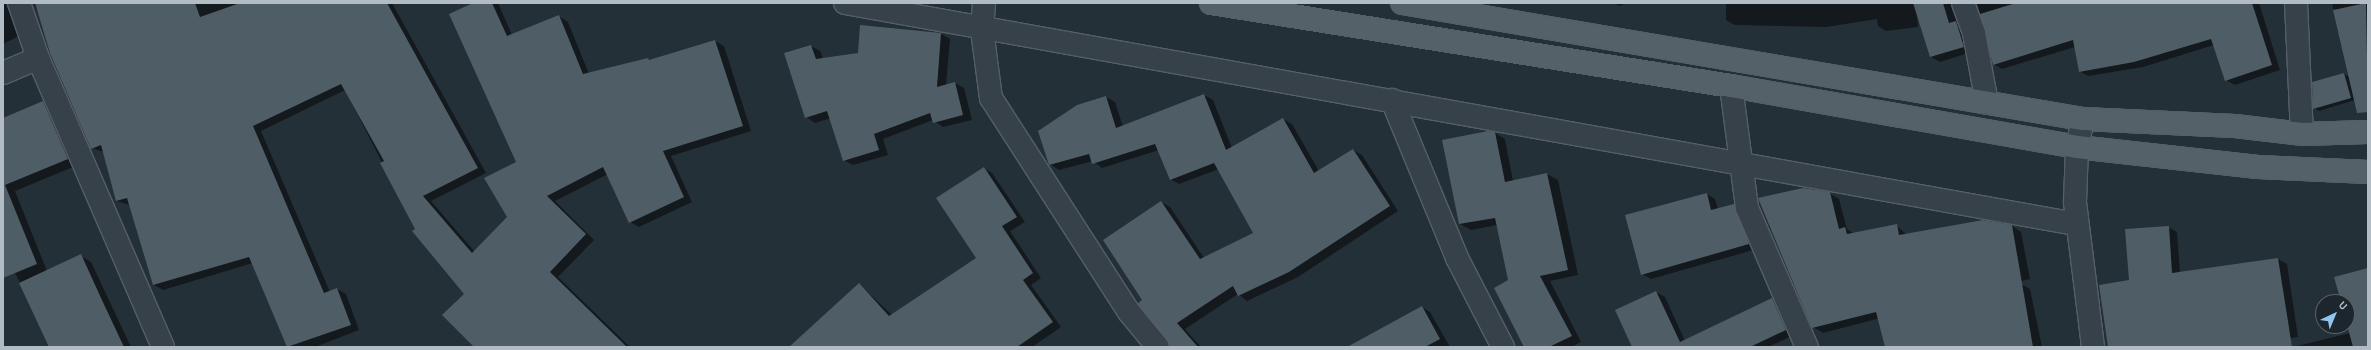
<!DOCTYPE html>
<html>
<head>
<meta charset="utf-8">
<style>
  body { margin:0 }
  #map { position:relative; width:2371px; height:350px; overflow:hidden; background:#243038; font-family:"Alegreya Sans",sans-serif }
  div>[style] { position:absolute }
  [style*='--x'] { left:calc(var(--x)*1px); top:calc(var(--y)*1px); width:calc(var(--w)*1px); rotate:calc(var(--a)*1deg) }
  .shadow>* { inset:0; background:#0007 }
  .building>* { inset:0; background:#4f5d66 }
  .roads { filter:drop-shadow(1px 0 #555f66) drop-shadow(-1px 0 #555f66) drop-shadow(0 1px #555f66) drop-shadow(0 -1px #555f66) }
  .minor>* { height:22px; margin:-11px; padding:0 11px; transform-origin:11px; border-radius:11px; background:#374149 }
  .major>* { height:22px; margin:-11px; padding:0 11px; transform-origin:11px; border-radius:11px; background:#556168 }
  span { translate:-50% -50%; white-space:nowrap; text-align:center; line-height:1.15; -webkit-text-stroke:3.5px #1d262d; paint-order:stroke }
  .frame { position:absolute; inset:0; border:4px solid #b2bcc4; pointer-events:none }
  .north { position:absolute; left:2315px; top:294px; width:40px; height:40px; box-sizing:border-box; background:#1d262d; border:1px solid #596269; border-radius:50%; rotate:44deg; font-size:11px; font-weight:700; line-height:16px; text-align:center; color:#b2bcc4 }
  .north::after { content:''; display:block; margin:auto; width:14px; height:18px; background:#8ec4ee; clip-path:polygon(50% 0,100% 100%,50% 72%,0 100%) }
</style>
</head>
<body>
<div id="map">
  <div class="shadow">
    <div style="clip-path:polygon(3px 3px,21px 3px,25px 33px,3px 44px)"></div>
    <div style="clip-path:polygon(34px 3px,392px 3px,486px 173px,431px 201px,475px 252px,509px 217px,517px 163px,475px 3px,498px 3px,512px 35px,559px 16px,568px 22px,589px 74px,651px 61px,715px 41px,724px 46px,751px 131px,671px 156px,692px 202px,639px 227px,630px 222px,608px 174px,555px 201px,594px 240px,558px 277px,630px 347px,476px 347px,465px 294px,416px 229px,345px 90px,261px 131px,330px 292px,337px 289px,346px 294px,359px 330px,315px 347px,288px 347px,253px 263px,163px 290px,154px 285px,130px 205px,117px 201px,104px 152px,92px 148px)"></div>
    <div style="clip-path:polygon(1614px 3px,1627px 3px,1619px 6px)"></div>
    <div style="clip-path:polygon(1726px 3px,1961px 3px,1972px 52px,1940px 62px,1931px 57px,1917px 13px,1918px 27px,1886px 31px,1878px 26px,1877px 19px,1826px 27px,1735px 25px,1726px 20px)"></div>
    <div style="clip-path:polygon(1977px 3px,2259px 3px,2280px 70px,2235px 85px,2226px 80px,2214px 45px,2143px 67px,2088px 76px,2079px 71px,2075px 47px,2002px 69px,1993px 64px)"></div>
    <div style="clip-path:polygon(2332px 3px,2368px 3px,2368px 85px,2360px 86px,2355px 100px,2319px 111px,2314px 108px,2344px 74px,2350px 77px)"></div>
    <div style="clip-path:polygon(861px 26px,941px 34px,950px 39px,946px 85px,955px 83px,964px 88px,972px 120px,943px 127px,933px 120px,883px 139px,888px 155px,853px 165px,844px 160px,831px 118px,815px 123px,806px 117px,811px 46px,820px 51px,823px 59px,859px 54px)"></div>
    <div style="clip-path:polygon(1204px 95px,1213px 100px,1232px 148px,1283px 119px,1292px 124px,1319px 171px,1353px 150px,1362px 155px,1398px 211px,1298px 277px,1247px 301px,1238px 294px,1185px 329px,1201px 347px,1168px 347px,1144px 300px,1161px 202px,1170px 207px,1204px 258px,1254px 233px,1219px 169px,1179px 184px,1170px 179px,1159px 150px,1102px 168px,1093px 161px,1059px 170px,1050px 164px,1106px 97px,1115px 102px,1123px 127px)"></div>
    <div style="clip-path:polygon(43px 102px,53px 108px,78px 165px,15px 191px,47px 271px,81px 256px,91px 262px,131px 347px,50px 347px,3px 247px,3px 119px)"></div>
    <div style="clip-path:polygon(1495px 133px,1505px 139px,1513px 181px,1547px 174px,1558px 180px,1578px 275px,1550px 281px,1581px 342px,1571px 347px,1525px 347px,1497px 225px,1471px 230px,1460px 224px)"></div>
    <div style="clip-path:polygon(984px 168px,992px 173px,1025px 222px,1010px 231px,1041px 278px,1031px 285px,1061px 327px,1032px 347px,790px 347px,859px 284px,892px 315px,978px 259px)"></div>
    <div style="clip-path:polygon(1829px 193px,1839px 199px,1847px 229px,1854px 234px,1896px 225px,1907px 235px,2012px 226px,2021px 232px,2030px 279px,1823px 333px,1813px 327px)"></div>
    <div style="clip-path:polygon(1707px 194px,1715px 199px,1718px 209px,1734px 205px,1742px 210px,1757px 249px,1651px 279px,1642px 274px)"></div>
    <div style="clip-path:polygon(2168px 227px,2177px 232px,2180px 273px,2278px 259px,2287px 264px,2298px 337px,2233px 347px,2109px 347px,2130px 281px)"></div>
    <div style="clip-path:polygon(2368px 269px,2368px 347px,2293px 347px,2350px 333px,2347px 302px,2342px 302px)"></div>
    <div style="clip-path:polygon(2021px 284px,2030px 289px,2042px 347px,1902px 347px)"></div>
    <div style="clip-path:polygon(1656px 292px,1665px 297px,1685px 341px,1772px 299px,1781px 304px,1794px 335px,1768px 347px,1633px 347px)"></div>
    <div style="clip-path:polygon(1422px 307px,1430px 312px,1450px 347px,1357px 347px)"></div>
  </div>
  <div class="building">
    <div style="clip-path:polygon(35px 3px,195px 3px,200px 17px,240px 3px,387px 3px,478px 168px,423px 196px,472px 253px,507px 217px,484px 178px,516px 162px,449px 14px,473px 3px,492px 3px,507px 36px,559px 15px,583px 74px,648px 58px,649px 60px,715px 40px,743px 126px,663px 151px,684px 197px,629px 223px,603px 167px,547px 196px,586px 234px,550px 272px,627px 347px,474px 347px,442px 315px,464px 294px,412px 231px,415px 229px,380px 163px,384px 161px,341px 84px,253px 126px,324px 293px,337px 288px,351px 325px,287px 347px,249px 257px,153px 285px,127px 198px,116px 201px,101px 145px,91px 149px,50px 53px)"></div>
    <div style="clip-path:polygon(1913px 3px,1943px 3px,1949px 23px,1956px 21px,1964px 47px,1930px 57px)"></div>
    <div style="clip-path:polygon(2016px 3px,2252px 3px,2272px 65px,2225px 81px,2211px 39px,2134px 62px,2079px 72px,2073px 40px,1993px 65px,1980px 14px)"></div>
    <div style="clip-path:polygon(2366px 3px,2368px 112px,2357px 113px,2333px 10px)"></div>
    <div style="clip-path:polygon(860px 25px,941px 33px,937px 87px,955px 82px,963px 115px,933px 123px,930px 113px,874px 134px,879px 150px,843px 161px,827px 111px,805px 118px,784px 53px,811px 45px,816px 59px,858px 53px)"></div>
    <div style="clip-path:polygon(2344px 73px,2351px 98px,2313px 109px,2312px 82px)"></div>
    <div style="clip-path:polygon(1204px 94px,1226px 150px,1283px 118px,1314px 173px,1353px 149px,1390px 206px,1289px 272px,1238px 296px,1233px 286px,1177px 323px,1198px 347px,1170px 347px,1138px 303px,1142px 300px,1103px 240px,1161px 201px,1200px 259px,1253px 233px,1214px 163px,1170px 180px,1155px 144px,1092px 164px,1089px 154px,1049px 165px,1038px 131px,1077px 105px,1106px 96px,1116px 128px)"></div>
    <div style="clip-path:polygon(43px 101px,68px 159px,5px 185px,37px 264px,3px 278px,3px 118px)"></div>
    <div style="clip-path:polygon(1488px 131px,1495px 132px,1505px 182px,1547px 173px,1568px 270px,1540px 276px,1572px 336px,1549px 347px,1524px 347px,1494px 288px,1508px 280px,1495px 218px,1459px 224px,1442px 140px)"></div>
    <div style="clip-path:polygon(984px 167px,1017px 217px,1002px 226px,1033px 273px,1023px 280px,1053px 322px,1017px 347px,789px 347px,859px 283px,889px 316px,976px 258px,936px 198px)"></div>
    <div style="clip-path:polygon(1803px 188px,1830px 192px,1839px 229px,1845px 227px,1847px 234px,1897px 224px,1899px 235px,1983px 220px,2012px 225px,2033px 347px,1885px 347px,1876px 312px,1812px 328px,1758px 198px)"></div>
    <div style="clip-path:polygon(1707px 193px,1711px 210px,1734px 204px,1749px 244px,1641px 275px,1625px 215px)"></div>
    <div style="clip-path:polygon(2169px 226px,2172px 273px,2278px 258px,2292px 347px,2108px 347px,2099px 285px,2129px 280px,2125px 229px)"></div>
    <div style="clip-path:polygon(81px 254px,101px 298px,124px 347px,49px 347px,19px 283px)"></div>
    <div style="clip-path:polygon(2368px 268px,2368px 347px,2353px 347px,2347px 325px,2347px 302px,2341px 302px,2334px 277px)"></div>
    <div style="clip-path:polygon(1656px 291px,1680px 342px,1772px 298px,1786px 330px,1750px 347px,1632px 347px,1615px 310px)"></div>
    <div style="clip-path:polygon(1422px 306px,1440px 339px,1425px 347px,1347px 347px)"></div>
  </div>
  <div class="roads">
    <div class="minor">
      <div style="--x:19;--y:3;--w:58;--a:70.9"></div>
      <div style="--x:38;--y:58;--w:315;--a:66.6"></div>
      <div style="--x:845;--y:3;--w:1251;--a:10.18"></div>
      <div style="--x:984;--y:3;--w:27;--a:94"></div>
      <div style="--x:982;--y:30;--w:69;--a:82.5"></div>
      <div style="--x:991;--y:98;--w:255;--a:57.2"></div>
      <div style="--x:1129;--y:312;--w:45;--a:50.4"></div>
      <div style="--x:1963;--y:3;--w:32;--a:70"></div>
      <div style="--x:1974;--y:33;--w:71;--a:79.5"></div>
      <div style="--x:2296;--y:3;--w:131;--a:87.4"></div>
      <div style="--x:3;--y:73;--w:38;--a:-23"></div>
      <div style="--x:1731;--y:86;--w:123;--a:82.5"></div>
      <div style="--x:1747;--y:208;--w:151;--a:66.7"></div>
      <div style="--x:1392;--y:100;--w:171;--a:67.6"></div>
      <div style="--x:1457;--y:258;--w:100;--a:62.7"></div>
      <div style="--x:2083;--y:119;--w:29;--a:102"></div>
      <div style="--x:2077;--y:147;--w:55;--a:92.1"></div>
      <div style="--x:2075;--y:202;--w:146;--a:82.9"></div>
    </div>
    <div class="major">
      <div style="--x:1211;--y:3;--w:527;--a:9.07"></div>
      <div style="--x:1731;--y:86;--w:351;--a:10"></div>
      <div style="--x:2077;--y:147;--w:182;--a:6.3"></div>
      <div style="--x:2258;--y:167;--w:110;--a:2.6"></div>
      <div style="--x:1402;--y:3;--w:691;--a:9.67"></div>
      <div style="--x:2083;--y:119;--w:152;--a:2.6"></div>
      <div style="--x:2235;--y:126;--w:67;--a:6.8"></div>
      <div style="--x:2302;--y:134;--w:66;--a:-1.7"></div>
    </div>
  </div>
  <div class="frame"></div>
  <div class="north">U</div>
</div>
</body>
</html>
